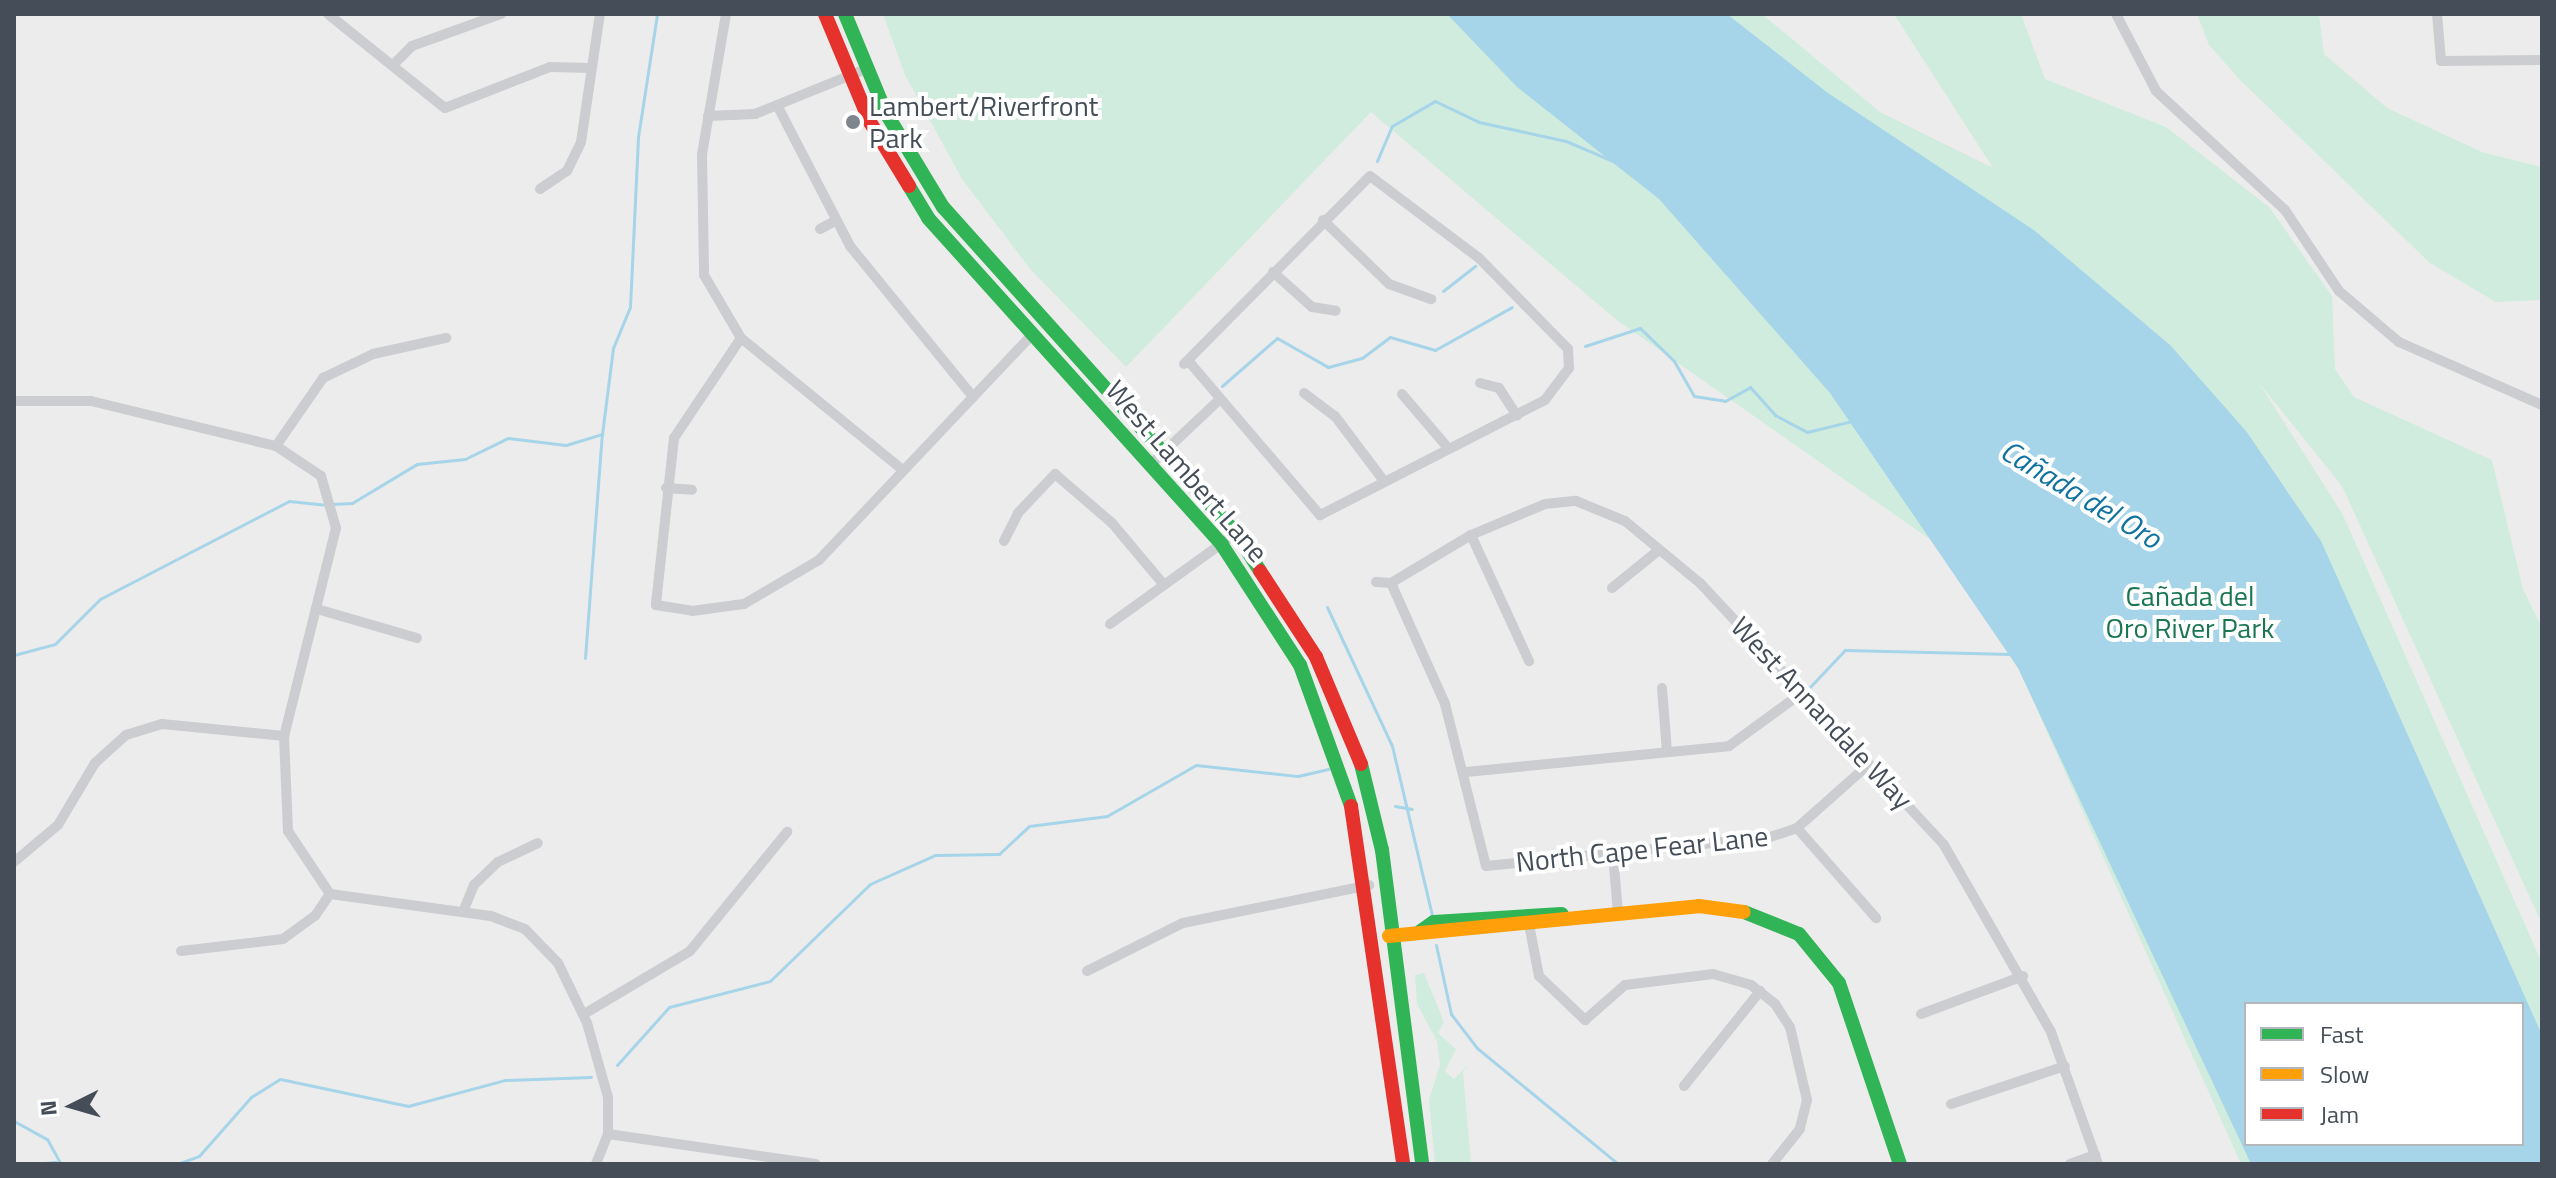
<!DOCTYPE html>
<html>
<head>
<meta charset="utf-8">
<style>
  body { margin:0 }
  #map { position:relative; width:2556px; height:1178px; overflow:hidden; background:#edecec; font-family:"Titillium Web",sans-serif }
  div>[style] { position:absolute }
  [style*='--x'] { left:calc(var(--x)*1px); top:calc(var(--y)*1px); width:calc(var(--w)*1px); rotate:calc(var(--a)*1deg) }
  .green>* { inset:0; background:#d0ecde }
  .water>* { inset:0; background:#a6d4e9 }
  .stream>* { height:3px; margin:-1.5px; padding:0 1.5px; transform-origin:1.5px; border-radius:1.5px; background:#a6d4e9 }
  .street>* { height:10px; margin:-5px; padding:0 5px; transform-origin:5px; border-radius:5px; background:#cbcdd0 }
  .fast>* { height:14px; margin:-7px; padding:0 7px; transform-origin:7px; border-radius:7px; background:#30b455 }
  .slow>* { height:14px; margin:-7px; padding:0 7px; transform-origin:7px; border-radius:7px; background:#ff9f0a }
  .jam>* { height:14px; margin:-7px; padding:0 7px; transform-origin:7px; border-radius:7px; background:#e5322d }
  .dots>* { width:22px; height:22px; translate:-50% -50%; box-sizing:border-box; border:4px solid #fff; border-radius:50% }
  span { translate:-50% -50%; white-space:nowrap; text-align:center; line-height:1.15; -webkit-text-stroke:8px #fff; paint-order:stroke }
  .poi-label { font-size:28px; color:#444d58 }
  .left { translate:0 -50%; text-align:left }
  .street-label { font-size:28px; color:#444d58 }
  .park-label { font-size:28px; color:#197651 }
  .water-label { font-size:30px; color:#10739f; font-style:italic }
  .frame { position:absolute; inset:0; border:16px solid #444d58; pointer-events:none }
  .legend { position:absolute; left:2244px; top:1002px; width:280px; height:144px; box-sizing:border-box; background:#fff; border:2px solid #b4b8bc; margin:0; padding:10px 14px; list-style:none; font-size:24px; color:#444d58 }
  .legend li { display:flex; align-items:center; gap:16px; height:40px }
  .legend b { width:40px; border:2px solid #b4b8bc }
  .north { position:absolute; left:32px; top:1066px; width:80px; height:80px; -webkit-text-stroke:6px #fff; paint-order:stroke; rotate:265deg; font-size:22px; font-weight:700; line-height:32px; text-align:center; color:#444d58 }
  .north::after { content:''; display:block; margin:auto; width:28px; height:36px; background:#444d58; clip-path:polygon(50% 0,100% 100%,50% 72%,0 100%) }
</style>
</head>
<body>
<div id="map">
  <div class="green">
    <div style="clip-path:polygon(evenodd,883px 14px,1762px 14px,1880px 112px,1993px 168px,1894px 14px,2021px 14px,2045px 79px,2166px 127px,2269px 207px,2332px 296px,2335px 369px,2354px 397px,2492px 460px,2523px 589px,2542px 628px,2542px 924px,2342px 486px,2259px 383px,2342px 513px,2542px 963px,2542px 1164px,2241px 1164px,1994px 614px,1961px 561px,1618px 321px,1371px 112px,1126px 367px,1030px 269px,962px 179px,905px 75px,883px 14px,2246px 1004px,2522px 1004px,2522px 1144px,2246px 1144px,2246px 1004px)"></div>
    <div style="clip-path:polygon(2197px 14px,2319px 14px,2324px 54px,2387px 108px,2482px 152px,2542px 167px,2542px 300px,2496px 302px,2430px 263px,2239px 79px,2209px 45px)"></div>
    <div style="clip-path:polygon(1424px 973px,1444px 1022px,1438px 1033px,1456px 1049px,1445px 1071px,1454px 1079px,1469px 1064px,1463px 1072px,1471px 1164px,1435px 1164px,1429px 1100px,1440px 1064px,1437px 1041px,1417px 1004px,1415px 975px)"></div>
  </div>
  <div class="water">
    <div style="clip-path:polygon(evenodd,1447px 14px,1727px 14px,1828px 93px,2035px 231px,2170px 345px,2246px 431px,2321px 541px,2542px 1035px,2542px 1164px,2251px 1164px,2018px 668px,1830px 393px,1659px 199px,1517px 87px,1447px 14px,2246px 1004px,2522px 1004px,2522px 1144px,2246px 1144px,2246px 1004px)"></div>
  </div>
  <div class="stream">
    <div style="--x:1377;--y:161;--w:38;--a:-67"></div>
    <div style="--x:1392;--y:126;--w:50;--a:-30.2"></div>
    <div style="--x:1435;--y:101;--w:49;--a:25.5"></div>
    <div style="--x:1479;--y:122;--w:89;--a:12.3"></div>
    <div style="--x:1566;--y:141;--w:53;--a:23.2"></div>
    <div style="--x:1443;--y:291;--w:41;--a:-38"></div>
    <div style="--x:1585;--y:346;--w:58;--a:-18.1"></div>
    <div style="--x:1640;--y:328;--w:47;--a:44.1"></div>
    <div style="--x:1674;--y:361;--w:40;--a:60.3"></div>
    <div style="--x:1694;--y:396;--w:31;--a:9"></div>
    <div style="--x:1725;--y:401;--w:29;--a:-29"></div>
    <div style="--x:1750;--y:387;--w:38;--a:48"></div>
    <div style="--x:1775;--y:415;--w:36;--a:28"></div>
    <div style="--x:1807;--y:432;--w:46;--a:-13.7"></div>
    <div style="--x:1222;--y:386;--w:73;--a:-41.1"></div>
    <div style="--x:1277;--y:338;--w:59;--a:29.6"></div>
    <div style="--x:1328;--y:367;--w:35;--a:-15"></div>
    <div style="--x:1362;--y:358;--w:35;--a:-37"></div>
    <div style="--x:1390;--y:337;--w:47;--a:16.1"></div>
    <div style="--x:1435;--y:350;--w:88;--a:-29.2"></div>
    <div style="--x:332;--y:504;--w:20;--a:-3"></div>
    <div style="--x:352;--y:503;--w:76;--a:-31"></div>
    <div style="--x:417;--y:464;--w:48;--a:-5.9"></div>
    <div style="--x:465;--y:459;--w:48;--a:-26"></div>
    <div style="--x:508;--y:438;--w:58;--a:6.9"></div>
    <div style="--x:566;--y:445;--w:38;--a:-17"></div>
    <div style="--x:1327;--y:607;--w:153;--a:64.9"></div>
    <div style="--x:1392;--y:746;--w:174;--a:76.7"></div>
    <div style="--x:14;--y:655;--w:42;--a:-15"></div>
    <div style="--x:55;--y:644;--w:64;--a:-45"></div>
    <div style="--x:100;--y:599;--w:213;--a:-27.4"></div>
    <div style="--x:289;--y:501;--w:36;--a:6"></div>
    <div style="--x:585;--y:658;--w:225;--a:-85.7"></div>
    <div style="--x:602;--y:434;--w:87;--a:-82.7"></div>
    <div style="--x:613;--y:348;--w:44;--a:-67.5"></div>
    <div style="--x:630;--y:307;--w:170;--a:-87.3"></div>
    <div style="--x:638;--y:137;--w:124;--a:-81.2"></div>
    <div style="--x:1808;--y:689;--w:54;--a:-46.5"></div>
    <div style="--x:1845;--y:650;--w:166;--a:1.4"></div>
    <div style="--x:1395;--y:806;--w:17;--a:10"></div>
    <div style="--x:1436;--y:945;--w:71;--a:77.7"></div>
    <div style="--x:1451;--y:1014;--w:43;--a:52.6"></div>
    <div style="--x:1477;--y:1048;--w:183;--a:39.4"></div>
    <div style="--x:617;--y:1065;--w:78;--a:-48.1"></div>
    <div style="--x:669;--y:1007;--w:104;--a:-14.4"></div>
    <div style="--x:770;--y:981;--w:139;--a:-44.1"></div>
    <div style="--x:870;--y:884;--w:71;--a:-24"></div>
    <div style="--x:935;--y:855;--w:64;--a:-0.9"></div>
    <div style="--x:999;--y:854;--w:41;--a:-43"></div>
    <div style="--x:1029;--y:826;--w:79;--a:-7.3"></div>
    <div style="--x:1107;--y:816;--w:103;--a:-29.8"></div>
    <div style="--x:1196;--y:765;--w:103;--a:6.2"></div>
    <div style="--x:1298;--y:776;--w:31;--a:-13"></div>
    <div style="--x:14;--y:1121;--w:38;--a:29"></div>
    <div style="--x:47;--y:1139;--w:29;--a:61"></div>
    <div style="--x:32;--y:1164;--w:24;--a:-5"></div>
    <div style="--x:177;--y:1164;--w:23;--a:-20"></div>
    <div style="--x:199;--y:1156;--w:79;--a:-48.6"></div>
    <div style="--x:251;--y:1097;--w:34;--a:-32"></div>
    <div style="--x:280;--y:1079;--w:131;--a:11.9"></div>
    <div style="--x:408;--y:1106;--w:100;--a:-15"></div>
    <div style="--x:505;--y:1080;--w:86;--a:-2"></div>
  </div>
  <div class="street">
    <div style="--x:328;--y:14;--w:150;--a:38.8"></div>
    <div style="--x:445;--y:108;--w:113;--a:-21.3"></div>
    <div style="--x:550;--y:67;--w:41;--a:1.4"></div>
    <div style="--x:726;--y:14;--w:143;--a:99.7"></div>
    <div style="--x:702;--y:155;--w:120;--a:89"></div>
    <div style="--x:704;--y:275;--w:73;--a:59.6"></div>
    <div style="--x:741;--y:338;--w:209;--a:39.2"></div>
    <div style="--x:2116;--y:14;--w:87;--a:62.5"></div>
    <div style="--x:2156;--y:91;--w:176;--a:42.7"></div>
    <div style="--x:2285;--y:210;--w:97;--a:56.3"></div>
    <div style="--x:2339;--y:291;--w:79;--a:40.4"></div>
    <div style="--x:2399;--y:342;--w:156;--a:23.8"></div>
    <div style="--x:2437;--y:14;--w:47;--a:85.1"></div>
    <div style="--x:2441;--y:61;--w:101;--a:-0.6"></div>
    <div style="--x:393;--y:65;--w:27;--a:-45"></div>
    <div style="--x:412;--y:46;--w:95;--a:-19.8"></div>
    <div style="--x:778;--y:107;--w:157;--a:62.6"></div>
    <div style="--x:850;--y:246;--w:195;--a:50.8"></div>
    <div style="--x:708;--y:116;--w:47;--a:-2.4"></div>
    <div style="--x:755;--y:114;--w:120;--a:-22.1"></div>
    <div style="--x:540;--y:189;--w:32;--a:-34"></div>
    <div style="--x:567;--y:171;--w:32;--a:-64"></div>
    <div style="--x:581;--y:142;--w:129;--a:-81.6"></div>
    <div style="--x:1323;--y:220;--w:92;--a:44.1"></div>
    <div style="--x:1389;--y:284;--w:45;--a:19.7"></div>
    <div style="--x:820;--y:229;--w:17;--a:-28"></div>
    <div style="--x:1273;--y:272;--w:52;--a:41.9"></div>
    <div style="--x:1312;--y:307;--w:24;--a:9"></div>
    <div style="--x:741;--y:338;--w:120;--a:123.8"></div>
    <div style="--x:674;--y:438;--w:168;--a:96.2"></div>
    <div style="--x:656;--y:605;--w:36;--a:9"></div>
    <div style="--x:692;--y:611;--w:52;--a:-7.7"></div>
    <div style="--x:744;--y:604;--w:87;--a:-30.4"></div>
    <div style="--x:819;--y:560;--w:307;--a:-46.6"></div>
    <div style="--x:1184;--y:364;--w:264;--a:-45.3"></div>
    <div style="--x:1370;--y:176;--w:136;--a:37"></div>
    <div style="--x:1479;--y:258;--w:127;--a:45.6"></div>
    <div style="--x:1568;--y:349;--w:19;--a:87"></div>
    <div style="--x:1569;--y:368;--w:40;--a:127"></div>
    <div style="--x:1545;--y:400;--w:253;--a:152.9"></div>
    <div style="--x:1191;--y:364;--w:199;--a:49.5"></div>
    <div style="--x:1480;--y:383;--w:20;--a:15"></div>
    <div style="--x:1499;--y:388;--w:33;--a:57"></div>
    <div style="--x:1304;--y:393;--w:39;--a:37"></div>
    <div style="--x:1335;--y:416;--w:81;--a:53"></div>
    <div style="--x:1402;--y:394;--w:71;--a:49.6"></div>
    <div style="--x:14;--y:401;--w:77;--a:0"></div>
    <div style="--x:91;--y:401;--w:190;--a:13.7"></div>
    <div style="--x:276;--y:446;--w:54;--a:33.7"></div>
    <div style="--x:321;--y:476;--w:54;--a:73.9"></div>
    <div style="--x:336;--y:528;--w:214;--a:104"></div>
    <div style="--x:284;--y:736;--w:95;--a:87.6"></div>
    <div style="--x:288;--y:831;--w:76;--a:56.3"></div>
    <div style="--x:330;--y:894;--w:162;--a:7.8"></div>
    <div style="--x:491;--y:916;--w:36;--a:21"></div>
    <div style="--x:525;--y:929;--w:47;--a:45.9"></div>
    <div style="--x:558;--y:963;--w:67;--a:64.2"></div>
    <div style="--x:587;--y:1023;--w:77;--a:74.2"></div>
    <div style="--x:608;--y:1097;--w:37;--a:90"></div>
    <div style="--x:608;--y:1134;--w:32;--a:112"></div>
    <div style="--x:276;--y:446;--w:83;--a:-55.3"></div>
    <div style="--x:323;--y:378;--w:55;--a:-25.6"></div>
    <div style="--x:373;--y:354;--w:75;--a:-12.4"></div>
    <div style="--x:1150;--y:465;--w:95;--a:-43.3"></div>
    <div style="--x:666;--y:488;--w:26;--a:4"></div>
    <div style="--x:1471;--y:535;--w:139;--a:65.3"></div>
    <div style="--x:1004;--y:541;--w:31;--a:-63"></div>
    <div style="--x:1018;--y:513;--w:54;--a:-46.5"></div>
    <div style="--x:1055;--y:474;--w:75;--a:40.7"></div>
    <div style="--x:1112;--y:523;--w:81;--a:50"></div>
    <div style="--x:1376;--y:582;--w:15;--a:4"></div>
    <div style="--x:1391;--y:583;--w:93;--a:-31"></div>
    <div style="--x:1471;--y:535;--w:80;--a:-22.7"></div>
    <div style="--x:1545;--y:504;--w:31;--a:-6"></div>
    <div style="--x:1576;--y:501;--w:53;--a:22.2"></div>
    <div style="--x:1625;--y:521;--w:97;--a:39.6"></div>
    <div style="--x:1700;--y:583;--w:358;--a:47"></div>
    <div style="--x:1944;--y:845;--w:215;--a:60.2"></div>
    <div style="--x:2051;--y:1032;--w:140;--a:70.4"></div>
    <div style="--x:1391;--y:583;--w:133;--a:65.9"></div>
    <div style="--x:1445;--y:704;--w:167;--a:75.8"></div>
    <div style="--x:1486;--y:866;--w:285;--a:-5.8"></div>
    <div style="--x:1770;--y:837;--w:28;--a:-18"></div>
    <div style="--x:1797;--y:828;--w:96;--a:-41.6"></div>
    <div style="--x:1612;--y:588;--w:60;--a:-39"></div>
    <div style="--x:317;--y:609;--w:104;--a:16.2"></div>
    <div style="--x:1110;--y:624;--w:155;--a:-35.8"></div>
    <div style="--x:1662;--y:688;--w:63;--a:85.5"></div>
    <div style="--x:1466;--y:772;--w:264;--a:-5.6"></div>
    <div style="--x:1729;--y:746;--w:92;--a:-36.1"></div>
    <div style="--x:1797;--y:828;--w:120;--a:48.7"></div>
    <div style="--x:1613;--y:854;--w:60;--a:85.2"></div>
    <div style="--x:14;--y:862;--w:57;--a:-40.1"></div>
    <div style="--x:58;--y:825;--w:72;--a:-59.2"></div>
    <div style="--x:95;--y:763;--w:42;--a:-42.1"></div>
    <div style="--x:126;--y:735;--w:38;--a:-17"></div>
    <div style="--x:162;--y:724;--w:123;--a:5.6"></div>
    <div style="--x:463;--y:912;--w:29;--a:-68"></div>
    <div style="--x:474;--y:885;--w:33;--a:-44"></div>
    <div style="--x:498;--y:862;--w:44;--a:-25.4"></div>
    <div style="--x:1528;--y:919;--w:58;--a:79.1"></div>
    <div style="--x:1539;--y:976;--w:64;--a:43.7"></div>
    <div style="--x:1585;--y:1020;--w:53;--a:-41.2"></div>
    <div style="--x:1625;--y:985;--w:89;--a:-7.1"></div>
    <div style="--x:1713;--y:974;--w:40;--a:16"></div>
    <div style="--x:1751;--y:985;--w:31;--a:38"></div>
    <div style="--x:1775;--y:1004;--w:27;--a:57"></div>
    <div style="--x:1790;--y:1027;--w:75;--a:76.9"></div>
    <div style="--x:1807;--y:1100;--w:30;--a:104"></div>
    <div style="--x:1800;--y:1129;--w:45;--a:128.7"></div>
    <div style="--x:181;--y:951;--w:103;--a:-6.7"></div>
    <div style="--x:283;--y:939;--w:39;--a:-36"></div>
    <div style="--x:315;--y:916;--w:27;--a:-56"></div>
    <div style="--x:1087;--y:971;--w:107;--a:-26.6"></div>
    <div style="--x:1183;--y:923;--w:190;--a:-11.5"></div>
    <div style="--x:584;--y:1014;--w:123;--a:-30.7"></div>
    <div style="--x:690;--y:951;--w:154;--a:-50.8"></div>
    <div style="--x:1921;--y:1014;--w:109;--a:-20.4"></div>
    <div style="--x:1684;--y:1086;--w:122;--a:-51.3"></div>
    <div style="--x:1951;--y:1104;--w:120;--a:-18.4"></div>
    <div style="--x:608;--y:1134;--w:210;--a:8.2"></div>
    <div style="--x:2070;--y:1164;--w:27;--a:-20"></div>
  </div>
  <div class="fast">
    <div style="--x:845;--y:14;--w:107;--a:67.5"></div>
    <div style="--x:886;--y:113;--w:110;--a:58.8"></div>
    <div style="--x:943;--y:207;--w:438;--a:48.1"></div>
    <div style="--x:1236;--y:533;--w:45;--a:57.7"></div>
    <div style="--x:909;--y:186;--w:37;--a:59"></div>
    <div style="--x:928;--y:218;--w:440;--a:48"></div>
    <div style="--x:1222;--y:545;--w:143;--a:57"></div>
    <div style="--x:1300;--y:665;--w:150;--a:70.1"></div>
    <div style="--x:1361;--y:764;--w:89;--a:76.3"></div>
    <div style="--x:1382;--y:850;--w:317;--a:82.7"></div>
    <div style="--x:1744;--y:912;--w:59;--a:21.8"></div>
    <div style="--x:1799;--y:934;--w:63;--a:50.8"></div>
    <div style="--x:1839;--y:983;--w:191;--a:71.4"></div>
    <div style="--x:1418;--y:933;--w:19;--a:-35"></div>
    <div style="--x:1434;--y:922;--w:128;--a:-3.6"></div>
  </div>
  <div class="slow">
    <div style="--x:1389;--y:936;--w:311;--a:-5.5"></div>
    <div style="--x:1699;--y:906;--w:45;--a:7.6"></div>
  </div>
  <div class="jam">
    <div style="--x:825;--y:14;--w:117;--a:67.4"></div>
    <div style="--x:870;--y:122;--w:75;--a:58.6"></div>
    <div style="--x:1260;--y:571;--w:103;--a:56.9"></div>
    <div style="--x:1316;--y:657;--w:116;--a:67.2"></div>
    <div style="--x:1351;--y:806;--w:362;--a:81.7"></div>
  </div>
  <div class="dots">
    <div style="left:853px;top:122px;background:#7f858c"></div>
  </div>
  <div class="poi-label">
    <span class="left" style="left:869px;top:122px">Lambert/Riverfront<br>Park</span>
  </div>
  <div class="street-label">
    <span style="left:1187px;top:471px;rotate:49deg">West Lambert Lane</span>
    <span style="left:1822px;top:713px;rotate:47deg">West Annandale Way</span>
    <span style="left:1642px;top:849px;rotate:-6deg">North Cape Fear Lane</span>
  </div>
  <div class="park-label">
    <span style="left:2190px;top:612px">Cañada del<br>Oro River Park</span>
  </div>
  <div class="water-label">
    <span style="left:2081px;top:494px;rotate:31deg">Cañada del Oro</span>
  </div>
  <div class="frame"></div>
  <ul class="legend">
  <li><b style="height:10px;background:#30b455"></b>Fast</li>
  <li><b style="height:10px;background:#ff9f0a"></b>Slow</li>
  <li><b style="height:10px;background:#e5322d"></b>Jam</li>
  </ul>
  <div class="north">N</div>
</div>
</body>
</html>
